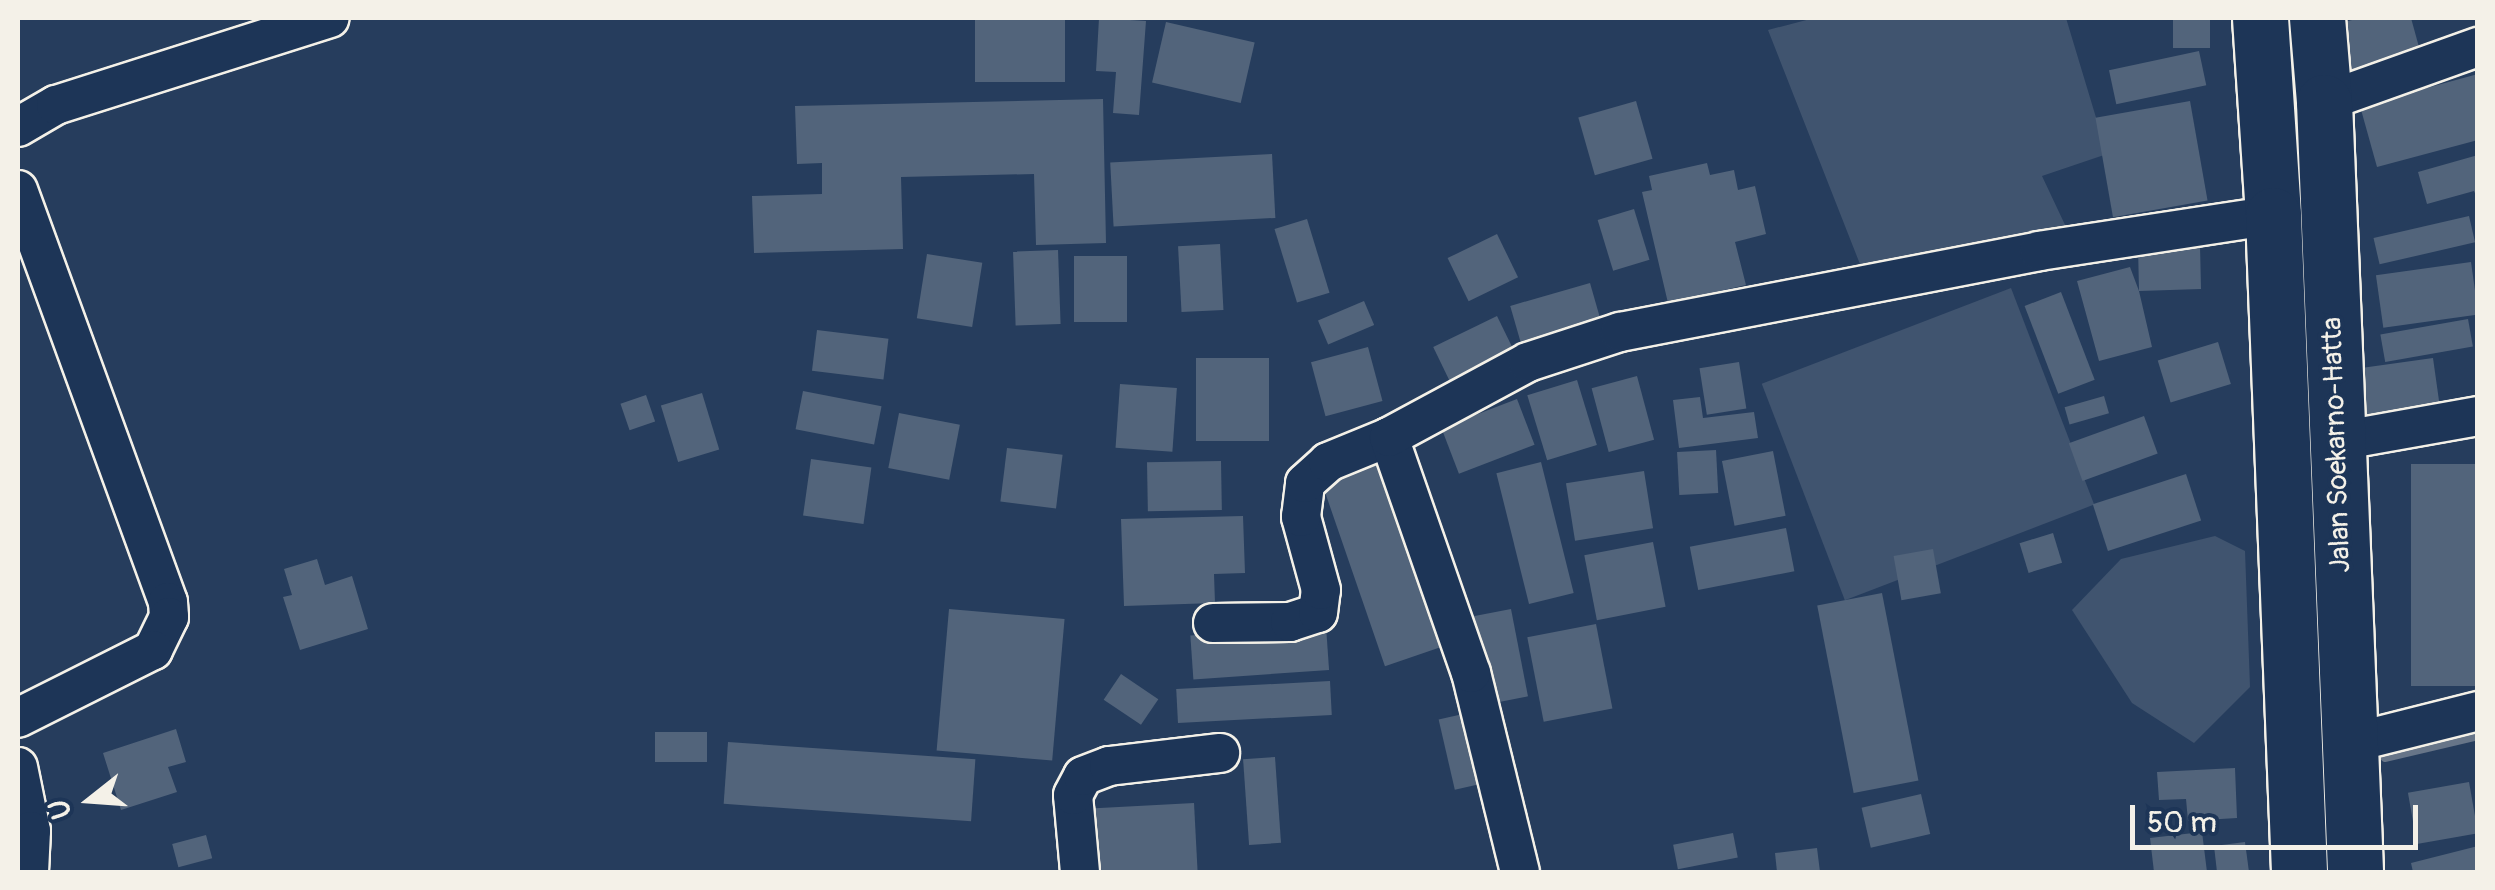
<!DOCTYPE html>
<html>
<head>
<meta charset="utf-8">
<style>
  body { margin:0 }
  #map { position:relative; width:2495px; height:890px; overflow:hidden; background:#263d5d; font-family:Pangolin,sans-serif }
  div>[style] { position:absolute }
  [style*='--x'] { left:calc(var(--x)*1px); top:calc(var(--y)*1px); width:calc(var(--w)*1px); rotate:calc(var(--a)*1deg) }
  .green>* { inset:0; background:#40546f; transform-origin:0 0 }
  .stream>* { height:11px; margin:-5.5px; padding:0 5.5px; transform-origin:5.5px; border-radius:5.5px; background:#677588 }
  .building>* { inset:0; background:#52647b; transform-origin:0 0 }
  .roads { filter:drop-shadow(2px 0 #f4f1e8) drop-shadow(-2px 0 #f4f1e8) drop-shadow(0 2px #f4f1e8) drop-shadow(0 -2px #f4f1e8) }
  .minor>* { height:38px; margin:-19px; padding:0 19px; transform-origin:19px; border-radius:19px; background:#1d3557 }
  .highway>* { height:55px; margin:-27.5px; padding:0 27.5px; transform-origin:27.5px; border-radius:27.5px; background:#1d3557 }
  span { translate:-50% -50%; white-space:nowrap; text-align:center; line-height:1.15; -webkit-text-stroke:8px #1d3557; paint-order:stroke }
  .street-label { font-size:28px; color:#f4f1e8 }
  .frame { position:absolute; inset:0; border:20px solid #f4f1e8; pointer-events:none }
  .north { position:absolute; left:40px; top:750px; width:100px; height:100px; -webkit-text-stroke:8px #1d3557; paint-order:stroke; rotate:253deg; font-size:28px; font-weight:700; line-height:40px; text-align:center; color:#f4f1e8 }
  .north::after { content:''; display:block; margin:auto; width:35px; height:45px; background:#f4f1e8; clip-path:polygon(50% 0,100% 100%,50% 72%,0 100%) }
  .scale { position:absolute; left:2130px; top:805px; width:288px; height:45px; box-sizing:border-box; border:5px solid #f4f1e8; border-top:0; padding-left:12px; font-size:30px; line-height:35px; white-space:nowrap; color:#f4f1e8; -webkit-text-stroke:8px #1d3557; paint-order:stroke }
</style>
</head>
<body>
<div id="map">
  <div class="green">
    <div style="clip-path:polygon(1814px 18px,2066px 18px,2107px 154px,2042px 176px,2075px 246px,1867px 282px,1768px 30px)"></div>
    <div style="left:2011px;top:288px;width:232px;height:267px;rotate:69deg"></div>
    <div style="clip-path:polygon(2215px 536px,2245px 551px,2250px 687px,2194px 743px,2132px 703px,2072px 610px,2121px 559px)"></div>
  </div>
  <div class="stream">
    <div style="--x:2385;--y:756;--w:96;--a:-13.3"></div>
  </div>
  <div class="building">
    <div style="left:975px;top:18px;width:90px;height:64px"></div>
    <div style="clip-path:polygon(1099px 18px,1146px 21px,1139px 115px,1113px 113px,1116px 72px,1096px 71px)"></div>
    <div style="left:2173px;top:18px;width:37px;height:30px"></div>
    <div style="clip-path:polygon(2360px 18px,2411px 18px,2422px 58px,2351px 77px,2336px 24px)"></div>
    <div style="left:1166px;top:22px;width:91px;height:62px;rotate:13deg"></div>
    <div style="left:2199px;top:51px;width:35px;height:92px;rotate:78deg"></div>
    <div style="clip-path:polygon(2478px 74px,2478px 140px,2377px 167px,2360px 106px)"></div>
    <div style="clip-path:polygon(1103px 99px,1106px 243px,1036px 245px,1034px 174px,901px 177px,903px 249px,754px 253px,752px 196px,822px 194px,822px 163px,797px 164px,795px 106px)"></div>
    <div style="left:1636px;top:101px;width:60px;height:60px;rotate:74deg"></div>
    <div style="left:2190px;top:101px;width:101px;height:96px;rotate:80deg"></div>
    <div style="left:1272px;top:154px;width:64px;height:162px;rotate:87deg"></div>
    <div style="clip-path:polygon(2478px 155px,2478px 200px,2474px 191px,2427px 204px,2418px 172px)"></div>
    <div style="clip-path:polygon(1707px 163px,1710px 175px,1734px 170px,1738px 190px,1755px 186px,1766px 234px,1735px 242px,1746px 285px,1668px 303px,1642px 192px,1652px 190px,1649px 176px)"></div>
    <div style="left:1634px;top:209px;width:53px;height:38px;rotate:73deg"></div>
    <div style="left:2469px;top:216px;width:27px;height:98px;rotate:77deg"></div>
    <div style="left:1307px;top:219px;width:77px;height:34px;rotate:73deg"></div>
    <div style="left:1497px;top:234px;width:48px;height:55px;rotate:64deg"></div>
    <div style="left:1220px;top:244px;width:66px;height:42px;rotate:87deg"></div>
    <div style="clip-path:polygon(2200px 245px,2201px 289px,2139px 291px,2152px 347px,2099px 361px,2077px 281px,2130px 267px,2139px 291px,2138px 246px)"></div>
    <div style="left:1058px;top:250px;width:74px;height:45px;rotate:88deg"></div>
    <div style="left:927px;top:254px;width:56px;height:65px;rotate:9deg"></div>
    <div style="left:1074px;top:256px;width:53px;height:66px"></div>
    <div style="left:2471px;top:262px;width:53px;height:96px;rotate:82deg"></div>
    <div style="left:1590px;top:283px;width:40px;height:83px;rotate:74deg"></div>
    <div style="left:2061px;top:292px;width:94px;height:39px;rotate:69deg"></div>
    <div style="left:1364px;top:301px;width:26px;height:50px;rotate:67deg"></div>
    <div style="left:1497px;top:316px;width:39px;height:71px;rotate:64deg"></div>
    <div style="left:2468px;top:319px;width:28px;height:89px;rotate:80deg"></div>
    <div style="left:817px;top:330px;width:72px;height:41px;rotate:7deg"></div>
    <div style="left:2218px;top:342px;width:44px;height:63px;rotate:73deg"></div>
    <div style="left:1368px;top:347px;width:56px;height:59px;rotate:75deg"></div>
    <div style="left:1196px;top:358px;width:73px;height:83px"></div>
    <div style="left:2433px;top:358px;width:48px;height:76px;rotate:82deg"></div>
    <div style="left:1739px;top:362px;width:47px;height:40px;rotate:81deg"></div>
    <div style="left:1637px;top:376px;width:66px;height:47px;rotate:75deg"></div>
    <div style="left:1577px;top:380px;width:68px;height:52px;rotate:73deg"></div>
    <div style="left:1120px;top:384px;width:57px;height:64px;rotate:4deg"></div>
    <div style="left:803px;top:391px;width:80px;height:39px;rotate:11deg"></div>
    <div style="left:702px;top:393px;width:59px;height:43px;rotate:73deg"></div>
    <div style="left:646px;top:395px;width:28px;height:27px;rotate:71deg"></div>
    <div style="left:2104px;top:396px;width:18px;height:41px;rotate:74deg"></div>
    <div style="clip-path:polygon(1700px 397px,1703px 418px,1754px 412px,1758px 438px,1679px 448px,1673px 400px)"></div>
    <div style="left:1517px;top:399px;width:49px;height:81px;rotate:69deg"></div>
    <div style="left:899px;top:413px;width:62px;height:56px;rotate:11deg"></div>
    <div style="left:2144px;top:416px;width:40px;height:80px;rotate:70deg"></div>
    <div style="left:1007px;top:448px;width:56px;height:54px;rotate:7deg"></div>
    <div style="left:1716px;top:450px;width:43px;height:39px;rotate:87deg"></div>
    <div style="left:1773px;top:451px;width:66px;height:52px;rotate:79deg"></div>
    <div style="left:811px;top:459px;width:61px;height:57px;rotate:8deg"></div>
    <div style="left:1221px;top:461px;width:49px;height:74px;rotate:89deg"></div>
    <div style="left:1382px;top:461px;width:195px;height:64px;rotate:71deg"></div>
    <div style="left:1541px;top:462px;width:135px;height:46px;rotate:76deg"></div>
    <div style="left:2478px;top:464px;width:222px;height:67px;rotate:90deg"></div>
    <div style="left:1644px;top:471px;width:58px;height:79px;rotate:81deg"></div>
    <div style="left:2186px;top:474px;width:49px;height:98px;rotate:72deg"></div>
    <div style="clip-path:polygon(1243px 516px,1245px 573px,1214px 574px,1215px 603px,1124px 606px,1121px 519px)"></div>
    <div style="left:1786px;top:528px;width:44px;height:98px;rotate:79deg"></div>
    <div style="left:2053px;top:533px;width:31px;height:35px;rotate:73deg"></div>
    <div style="left:1653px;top:542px;width:66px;height:70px;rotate:79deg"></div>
    <div style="left:1933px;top:549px;width:45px;height:40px;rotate:80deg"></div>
    <div style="clip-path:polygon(317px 559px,325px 585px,352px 576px,368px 629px,300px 650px,283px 597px,292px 595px,284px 569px)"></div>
    <div style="left:1882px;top:593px;width:191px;height:66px;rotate:79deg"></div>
    <div style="left:949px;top:609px;width:116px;height:142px;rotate:5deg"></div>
    <div style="left:1511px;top:609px;width:89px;height:41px;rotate:79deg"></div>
    <div style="left:1596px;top:624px;width:86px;height:70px;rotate:79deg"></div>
    <div style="left:1326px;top:626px;width:44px;height:136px;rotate:86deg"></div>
    <div style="left:1121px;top:674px;width:45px;height:31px;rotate:34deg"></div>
    <div style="left:1330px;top:681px;width:34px;height:154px;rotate:87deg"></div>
    <div style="left:1463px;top:714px;width:72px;height:25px;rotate:77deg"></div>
    <div style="clip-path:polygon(176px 729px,186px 762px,168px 767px,177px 792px,121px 810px,103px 753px)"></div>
    <div style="left:655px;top:732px;width:52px;height:30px"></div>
    <div style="left:728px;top:742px;width:248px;height:62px;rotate:4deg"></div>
    <div style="left:1275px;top:757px;width:86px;height:32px;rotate:86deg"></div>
    <div style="clip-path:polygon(2235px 768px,2237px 818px,2188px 821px,2186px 799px,2159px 800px,2157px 772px)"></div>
    <div style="left:2469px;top:782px;width:52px;height:62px;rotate:80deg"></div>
    <div style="left:1921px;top:794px;width:41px;height:61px;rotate:77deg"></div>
    <div style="left:1194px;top:803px;width:69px;height:99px;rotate:87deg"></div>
    <div style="clip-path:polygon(2202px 832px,2207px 872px,2154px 872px,2150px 838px)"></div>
    <div style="left:1733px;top:833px;width:25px;height:61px;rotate:79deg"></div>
    <div style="left:206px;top:835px;width:24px;height:35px;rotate:75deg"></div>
    <div style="clip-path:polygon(2245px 842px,2249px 872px,2217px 872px,2214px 846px)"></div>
    <div style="clip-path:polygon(2478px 846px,2478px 872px,2413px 872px,2411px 863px)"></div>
    <div style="clip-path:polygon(1817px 848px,1820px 872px,1777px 872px,1775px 853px)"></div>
  </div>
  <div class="roads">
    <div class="minor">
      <div style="--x:2324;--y:102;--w:164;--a:-19.7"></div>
      <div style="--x:18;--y:127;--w:44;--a:-30.1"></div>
      <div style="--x:56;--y:105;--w:287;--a:-17.6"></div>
      <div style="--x:18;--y:190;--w:438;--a:70"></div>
      <div style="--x:168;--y:602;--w:15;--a:86"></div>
      <div style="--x:169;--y:617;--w:37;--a:116"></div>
      <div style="--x:153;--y:650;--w:151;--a:153.3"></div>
      <div style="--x:2338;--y:441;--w:142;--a:-10.1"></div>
      <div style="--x:1213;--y:623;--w:77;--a:-0.7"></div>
      <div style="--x:1290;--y:622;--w:29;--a:-18"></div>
      <div style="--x:1318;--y:613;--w:23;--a:-83"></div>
      <div style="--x:1321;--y:590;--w:76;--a:-105.3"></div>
      <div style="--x:1301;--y:517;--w:34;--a:-83"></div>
      <div style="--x:1305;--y:483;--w:31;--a:-42"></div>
      <div style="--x:1328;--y:462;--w:66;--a:-22.3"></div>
      <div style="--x:2347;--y:744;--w:135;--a:-14.1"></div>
      <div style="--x:18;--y:767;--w:65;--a:78.5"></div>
      <div style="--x:31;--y:831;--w:41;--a:92.8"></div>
      <div style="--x:1080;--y:872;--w:77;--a:-95.2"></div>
      <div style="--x:1073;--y:795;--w:21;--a:-62"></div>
      <div style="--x:1083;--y:776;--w:28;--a:-21"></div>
      <div style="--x:1109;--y:766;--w:112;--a:-6.7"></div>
      <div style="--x:1520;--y:872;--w:205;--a:-103.8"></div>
      <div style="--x:1471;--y:673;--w:250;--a:-109.2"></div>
      <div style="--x:1389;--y:437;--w:158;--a:-28.3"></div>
      <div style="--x:1528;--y:362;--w:97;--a:-18.1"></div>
      <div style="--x:1620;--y:332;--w:427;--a:-10.9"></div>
      <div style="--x:2039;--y:251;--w:237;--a:-8.7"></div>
    </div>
    <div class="highway">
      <div style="--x:2260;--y:18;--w:197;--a:86.2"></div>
      <div style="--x:2273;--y:215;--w:658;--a:87.73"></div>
      <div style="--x:2317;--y:18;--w:84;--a:85.2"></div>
      <div style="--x:2324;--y:102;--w:771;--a:87.69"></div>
    </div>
  </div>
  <div class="street-label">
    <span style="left:2337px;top:445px;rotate:-92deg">Jalan Soekarno-Hatta</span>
  </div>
  <div class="frame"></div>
  <div class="north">U</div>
  <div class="scale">50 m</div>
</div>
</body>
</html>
